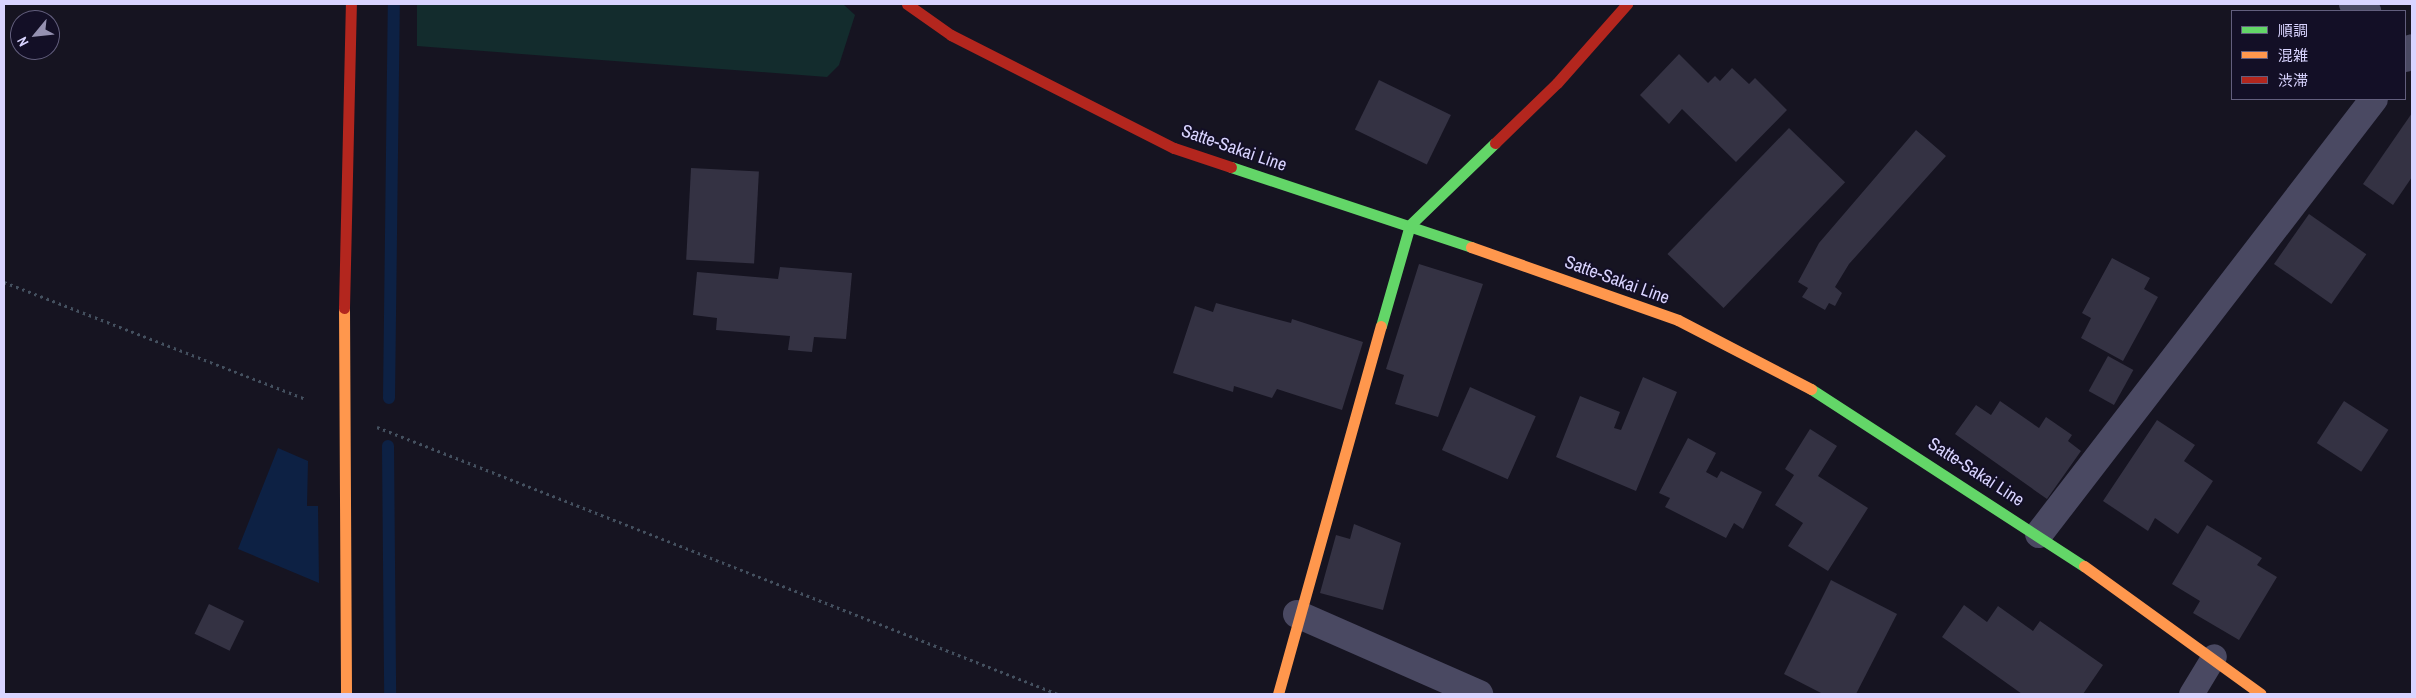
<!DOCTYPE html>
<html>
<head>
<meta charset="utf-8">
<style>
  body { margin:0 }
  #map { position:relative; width:2416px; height:698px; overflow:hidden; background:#161421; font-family:"Archivo Narrow","Noto Sans JP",sans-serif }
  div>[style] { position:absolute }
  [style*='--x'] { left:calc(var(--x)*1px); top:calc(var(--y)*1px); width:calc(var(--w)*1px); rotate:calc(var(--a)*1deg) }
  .green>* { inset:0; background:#132c2d }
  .water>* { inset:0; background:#0d2144 }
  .stream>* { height:12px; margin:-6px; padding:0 6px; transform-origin:6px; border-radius:6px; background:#0d2144 }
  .building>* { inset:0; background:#343243; transform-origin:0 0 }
  .path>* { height:3px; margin-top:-1.5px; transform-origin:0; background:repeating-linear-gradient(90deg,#44505f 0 2.5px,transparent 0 6.5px) }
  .lane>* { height:25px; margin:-12.5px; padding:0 12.5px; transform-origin:12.5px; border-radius:12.5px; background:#4a4962 }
  .street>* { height:28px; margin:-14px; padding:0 14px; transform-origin:14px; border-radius:14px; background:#4a4962 }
  .fast>* { height:11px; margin:-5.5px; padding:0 5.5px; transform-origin:5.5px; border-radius:5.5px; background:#63d668 }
  .slow>* { height:11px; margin:-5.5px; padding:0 5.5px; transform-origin:5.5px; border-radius:5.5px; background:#ff974d }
  .jam>* { height:11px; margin:-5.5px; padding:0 5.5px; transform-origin:5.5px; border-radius:5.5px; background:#b3261e }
  span { translate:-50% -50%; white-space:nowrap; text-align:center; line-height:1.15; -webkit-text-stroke:4px #130f26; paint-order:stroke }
  .street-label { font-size:18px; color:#d9d4ff }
  .frame { position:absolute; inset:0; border:5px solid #d9d4ff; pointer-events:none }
  .legend { position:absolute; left:2231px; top:10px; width:175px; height:90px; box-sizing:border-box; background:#130f26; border:1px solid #625e7d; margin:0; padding:6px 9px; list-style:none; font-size:15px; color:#d9d4ff }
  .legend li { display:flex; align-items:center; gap:10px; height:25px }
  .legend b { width:25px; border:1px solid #625e7d }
  .north { position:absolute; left:10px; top:10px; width:50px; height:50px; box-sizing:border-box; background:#130f26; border:1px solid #625e7d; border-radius:50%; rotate:242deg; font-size:14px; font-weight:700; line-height:20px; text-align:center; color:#d9d4ff }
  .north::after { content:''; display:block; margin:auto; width:18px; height:22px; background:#9591b1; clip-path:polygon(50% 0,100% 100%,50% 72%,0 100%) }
</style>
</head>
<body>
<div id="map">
  <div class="green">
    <div style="clip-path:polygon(417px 4px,843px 4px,855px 15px,839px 65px,827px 77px,417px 46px)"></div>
  </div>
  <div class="water">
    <div style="clip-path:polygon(278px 448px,308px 461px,307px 506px,318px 506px,319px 583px,238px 549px)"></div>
  </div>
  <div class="stream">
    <div style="--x:389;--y:398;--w:394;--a:-89.3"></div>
    <div style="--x:388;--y:446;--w:248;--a:89.5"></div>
  </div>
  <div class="building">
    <div style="clip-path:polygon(1679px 54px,1708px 83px,1715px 76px,1720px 81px,1732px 68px,1749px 84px,1755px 78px,1787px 110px,1736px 162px,1682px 109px,1669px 124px,1640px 95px)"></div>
    <div style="left:1379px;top:80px;width:80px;height:55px;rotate:26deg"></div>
    <div style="clip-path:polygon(2412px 113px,2412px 177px,2393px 205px,2363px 184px)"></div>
    <div style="left:1789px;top:128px;width:78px;height:175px;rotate:44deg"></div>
    <div style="clip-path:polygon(1916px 130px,1946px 156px,1849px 264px,1835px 287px,1842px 293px,1835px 306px,1829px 303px,1825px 310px,1802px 297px,1808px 288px,1798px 282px,1819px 243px)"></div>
    <div style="left:691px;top:168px;width:68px;height:92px;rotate:3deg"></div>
    <div style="left:2309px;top:214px;width:70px;height:61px;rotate:35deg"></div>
    <div style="clip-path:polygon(2112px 258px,2150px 278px,2144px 289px,2158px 297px,2123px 361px,2081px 338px,2091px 318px,2082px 313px)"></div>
    <div style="clip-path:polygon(1419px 264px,1483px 284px,1438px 417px,1395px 404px,1404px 375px,1386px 369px)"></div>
    <div style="clip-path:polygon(780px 267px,852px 273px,846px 339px,814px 337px,812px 352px,788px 350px,790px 336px,716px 330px,717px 318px,693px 315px,697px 272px,778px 279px)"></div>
    <div style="clip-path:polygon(1216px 303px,1291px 323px,1292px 319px,1363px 342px,1342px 410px,1277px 389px,1272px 398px,1234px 386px,1233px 392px,1173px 373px,1195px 306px,1213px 312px)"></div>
    <div style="left:2108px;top:356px;width:29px;height:40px;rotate:29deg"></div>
    <div style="clip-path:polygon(1643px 377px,1677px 392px,1636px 491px,1556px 457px,1580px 396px,1620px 412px,1614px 428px,1621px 430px)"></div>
    <div style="left:1470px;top:387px;width:72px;height:69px;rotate:24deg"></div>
    <div style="clip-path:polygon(2000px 401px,2039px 428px,2046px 417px,2072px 435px,2068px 441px,2081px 451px,2047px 499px,1955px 434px,1976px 405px,1991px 415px)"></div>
    <div style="left:2344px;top:401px;width:53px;height:50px;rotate:33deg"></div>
    <div style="clip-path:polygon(2157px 420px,2195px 445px,2184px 461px,2213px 481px,2178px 534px,2155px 518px,2148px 531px,2103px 501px)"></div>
    <div style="clip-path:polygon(1810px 429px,1837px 446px,1818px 476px,1868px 508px,1828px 571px,1788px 546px,1803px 523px,1775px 505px,1794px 475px,1785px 469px)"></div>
    <div style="clip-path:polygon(1688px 438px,1716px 453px,1706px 472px,1717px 478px,1721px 471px,1762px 492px,1743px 529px,1734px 523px,1726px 538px,1665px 507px,1670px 498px,1659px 493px)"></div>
    <div style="clip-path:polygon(1354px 524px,1401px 543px,1383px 610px,1320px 593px,1336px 535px,1350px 539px)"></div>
    <div style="clip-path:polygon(2207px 525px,2262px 558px,2257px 565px,2277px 577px,2239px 640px,2193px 613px,2200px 601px,2172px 584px)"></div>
    <div style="clip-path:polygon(1831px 580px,1897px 614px,1856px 694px,1823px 694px,1784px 674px)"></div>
    <div style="left:209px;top:604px;width:39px;height:33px;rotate:26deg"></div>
    <div style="clip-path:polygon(1964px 605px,1987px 622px,1998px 606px,2033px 631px,2040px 621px,2103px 665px,2083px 694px,2022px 694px,1942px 637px)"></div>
  </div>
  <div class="path">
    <div style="--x:4;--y:282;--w:324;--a:21.2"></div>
    <div style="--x:377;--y:427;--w:731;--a:21.41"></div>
  </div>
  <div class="lane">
    <div style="--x:2191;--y:694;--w:44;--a:-58.8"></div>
  </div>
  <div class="street">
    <div style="--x:2353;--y:4;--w:16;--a:27"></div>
    <div style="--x:2405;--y:58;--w:12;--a:-55"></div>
    <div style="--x:2039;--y:534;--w:549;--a:-52.4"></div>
    <div style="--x:1297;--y:614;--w:199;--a:23.7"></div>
  </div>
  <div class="fast">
    <div style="--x:1231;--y:167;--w:253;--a:18.4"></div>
    <div style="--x:1381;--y:326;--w:105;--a:-74"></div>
    <div style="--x:1410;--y:225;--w:118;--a:-44"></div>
    <div style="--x:1811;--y:389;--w:325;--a:33"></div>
  </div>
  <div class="slow">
    <div style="--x:1471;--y:247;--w:219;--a:19.4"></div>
    <div style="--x:1678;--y:320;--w:150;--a:27.4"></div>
    <div style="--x:344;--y:308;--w:386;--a:89.7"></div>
    <div style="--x:2084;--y:566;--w:218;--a:35.9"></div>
    <div style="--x:1278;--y:694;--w:382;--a:-74.4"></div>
  </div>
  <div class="jam">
    <div style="--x:907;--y:4;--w:54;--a:35.2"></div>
    <div style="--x:951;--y:35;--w:250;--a:26.9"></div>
    <div style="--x:1174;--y:148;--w:60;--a:18.4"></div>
    <div style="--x:1495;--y:143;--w:86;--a:-44.1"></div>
    <div style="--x:1557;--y:83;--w:106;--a:-48.5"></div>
    <div style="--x:344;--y:308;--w:304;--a:-88.7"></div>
  </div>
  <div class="street-label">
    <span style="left:1234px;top:148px;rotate:19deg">Satte-Sakai Line</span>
    <span style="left:1617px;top:280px;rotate:20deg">Satte-Sakai Line</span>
    <span style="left:1976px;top:472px;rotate:33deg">Satte-Sakai Line</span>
  </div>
  <div class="frame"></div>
  <ul class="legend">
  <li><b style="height:6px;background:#63d668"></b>順調</li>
  <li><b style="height:6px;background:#ff974d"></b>混雑</li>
  <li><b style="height:6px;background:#b3261e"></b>渋滞</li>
  </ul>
  <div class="north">N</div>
</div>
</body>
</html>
